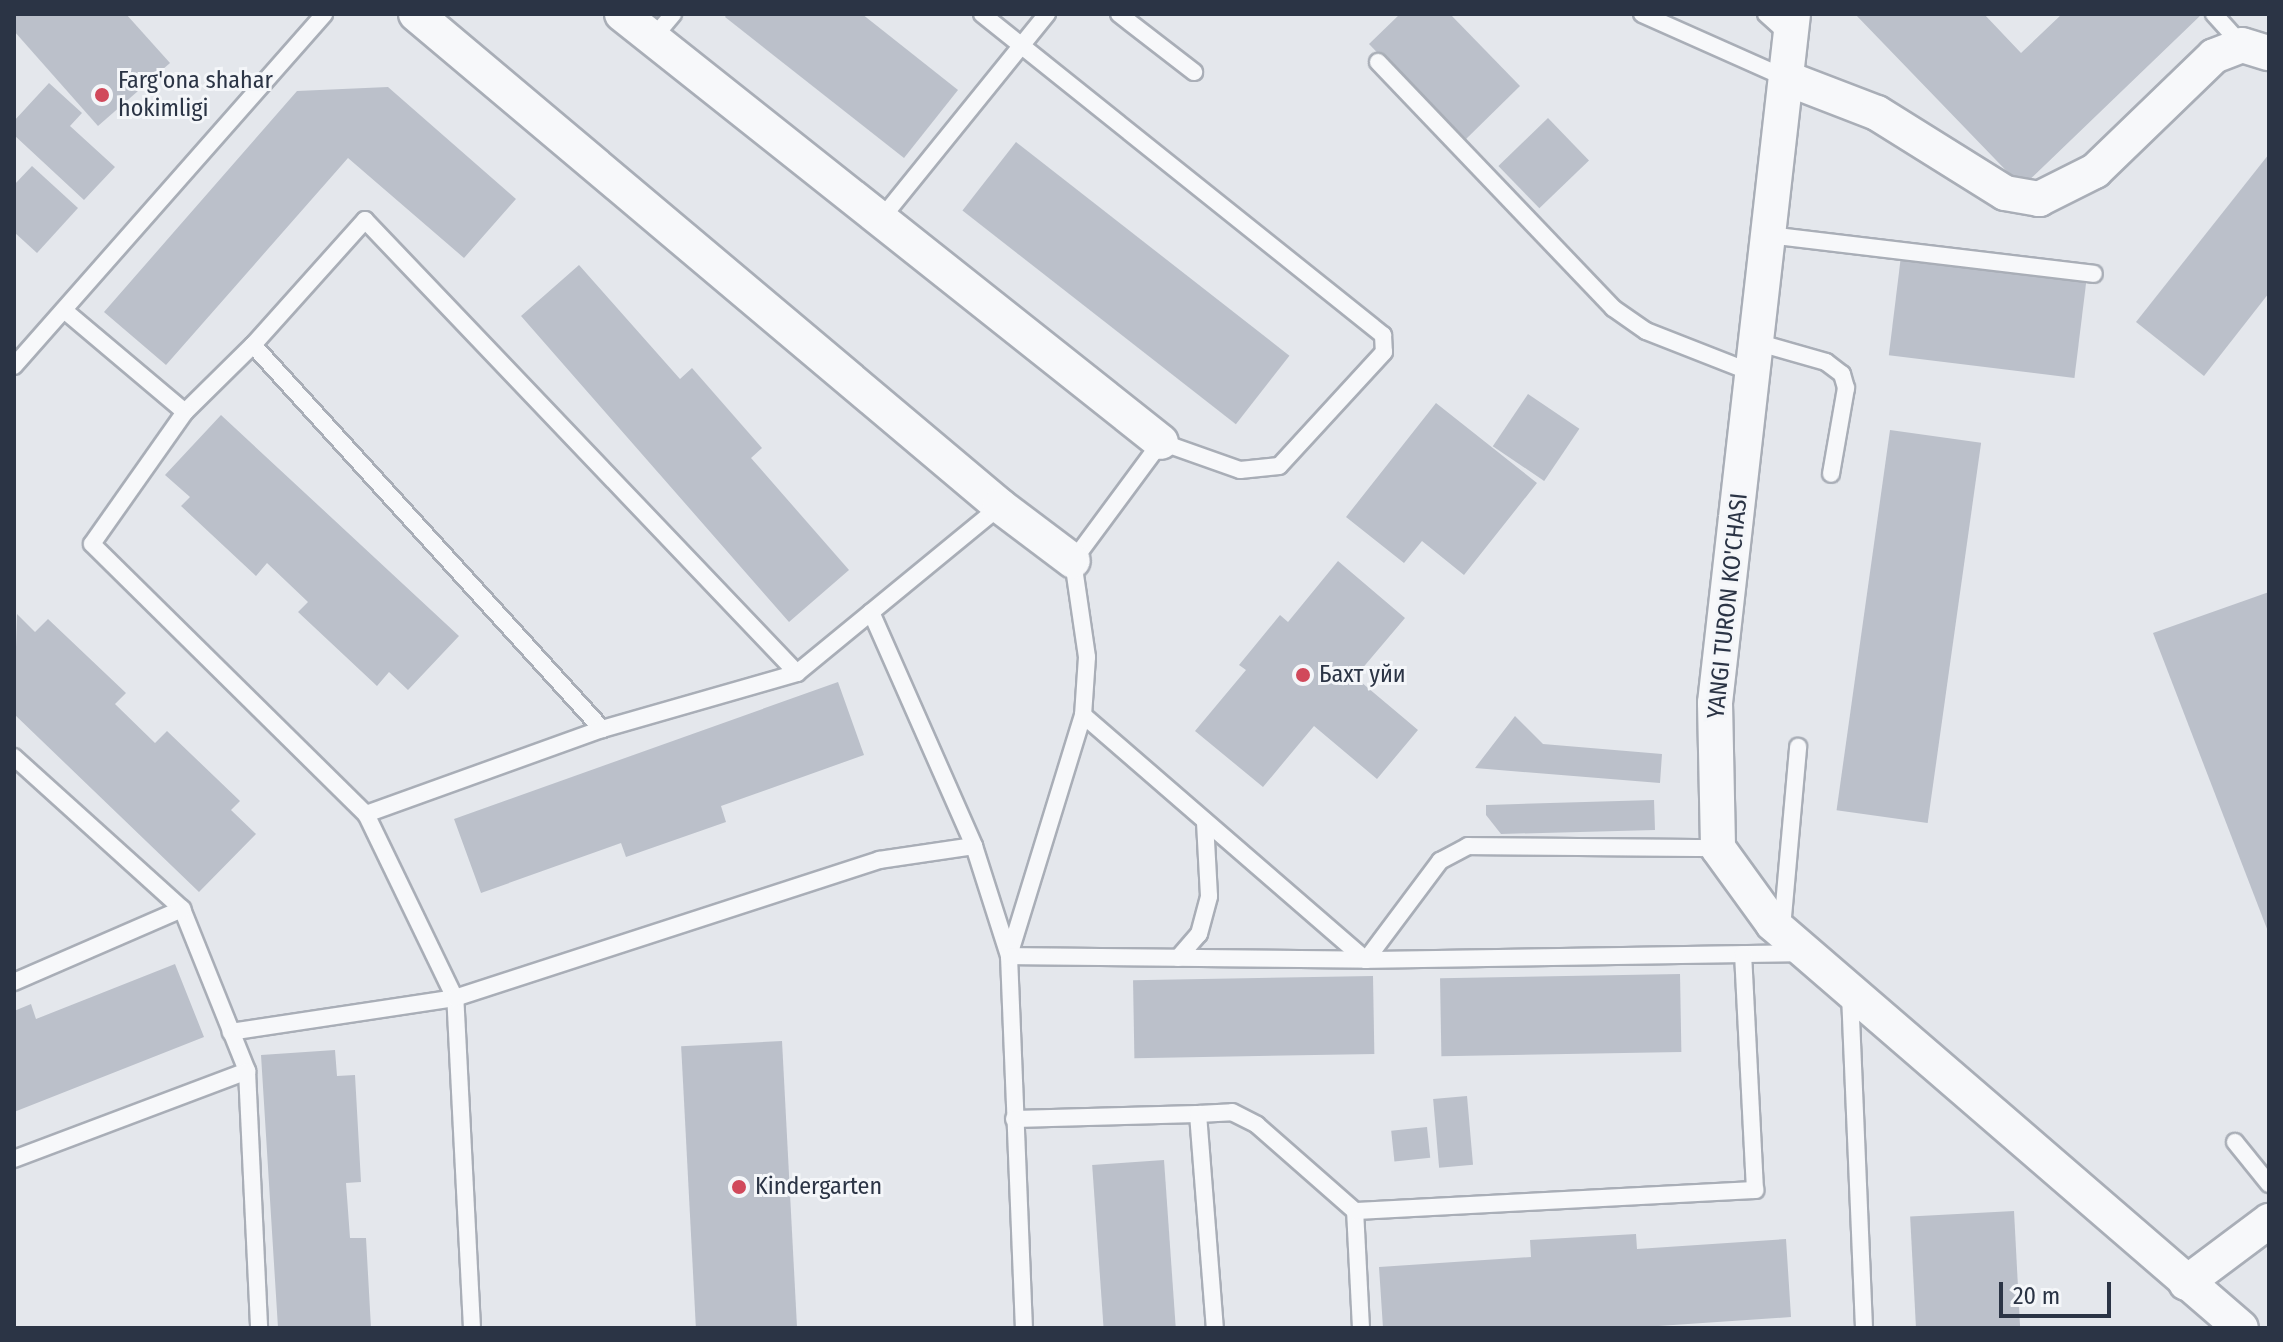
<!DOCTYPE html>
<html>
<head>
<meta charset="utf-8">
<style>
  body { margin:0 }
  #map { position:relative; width:2283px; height:1342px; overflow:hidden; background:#e4e7ec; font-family:"Fira Sans Condensed",sans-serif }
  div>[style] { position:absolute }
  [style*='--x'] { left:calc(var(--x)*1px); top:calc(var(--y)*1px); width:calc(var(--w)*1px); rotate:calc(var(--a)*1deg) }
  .building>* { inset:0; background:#bbc0ca; transform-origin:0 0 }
  .roads { filter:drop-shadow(2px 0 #a9aeb7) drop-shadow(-2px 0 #a9aeb7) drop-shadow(0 2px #a9aeb7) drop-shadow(0 -2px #a9aeb7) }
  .lane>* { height:16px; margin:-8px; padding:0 8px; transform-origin:8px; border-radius:8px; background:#f7f8fa }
  .street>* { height:34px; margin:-17px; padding:0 17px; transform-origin:17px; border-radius:17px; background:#f7f8fa }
  .dots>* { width:22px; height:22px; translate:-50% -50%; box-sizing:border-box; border:4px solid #f4f6f9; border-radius:50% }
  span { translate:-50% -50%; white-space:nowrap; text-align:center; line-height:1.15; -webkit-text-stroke:6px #f4f6f9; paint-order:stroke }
  .poi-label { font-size:24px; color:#2b3445 }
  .left { translate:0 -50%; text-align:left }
  .street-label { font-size:24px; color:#2b3445 }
  .frame { position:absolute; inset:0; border:16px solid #2b3445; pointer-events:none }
  .scale { position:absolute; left:1999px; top:1282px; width:112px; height:36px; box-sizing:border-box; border:4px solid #2b3445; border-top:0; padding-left:10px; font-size:24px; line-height:28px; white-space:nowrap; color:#2b3445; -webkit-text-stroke:6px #f4f6f9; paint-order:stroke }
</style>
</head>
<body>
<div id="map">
  <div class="building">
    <div style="clip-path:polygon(14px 14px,126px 14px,170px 63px,98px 126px,14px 31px)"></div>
    <div style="clip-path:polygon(727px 14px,862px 14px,958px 90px,904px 158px,725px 17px)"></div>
    <div style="clip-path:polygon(1400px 14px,1450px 14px,1520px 86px,1463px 142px,1369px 44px)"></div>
    <div style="clip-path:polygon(1855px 14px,1984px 14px,2021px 53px,2062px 14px,2202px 14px,2022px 187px)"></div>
    <div style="clip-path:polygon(49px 83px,82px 113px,70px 126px,115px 167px,84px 200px,14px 135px,14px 121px)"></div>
    <div style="clip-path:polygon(388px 87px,516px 199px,464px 258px,348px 158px,166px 365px,104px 312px,297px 91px)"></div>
    <div style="left:1548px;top:118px;width:59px;height:69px;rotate:46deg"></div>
    <div style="left:1016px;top:142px;width:347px;height:87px;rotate:38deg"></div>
    <div style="clip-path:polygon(2269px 154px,2269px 293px,2204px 376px,2136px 322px)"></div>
    <div style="clip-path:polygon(32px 166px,78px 208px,37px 253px,14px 232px,14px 185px)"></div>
    <div style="left:1901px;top:256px;width:187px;height:100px;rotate:7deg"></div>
    <div style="clip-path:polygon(579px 265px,680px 379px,692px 368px,762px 448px,751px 458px,849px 570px,789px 622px,521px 316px)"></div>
    <div style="left:1528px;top:394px;width:62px;height:63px;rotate:34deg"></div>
    <div style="clip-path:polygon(1436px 403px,1537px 483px,1464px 575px,1422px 541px,1404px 563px,1346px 517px)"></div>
    <div style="clip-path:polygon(221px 415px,459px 636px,408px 690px,389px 672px,377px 686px,298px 612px,308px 602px,267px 563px,256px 576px,181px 506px,190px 497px,165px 475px)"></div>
    <div style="left:1890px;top:430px;width:92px;height:384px;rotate:8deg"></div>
    <div style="clip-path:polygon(1338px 561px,1405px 618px,1355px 677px,1418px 730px,1377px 779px,1314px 726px,1263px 787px,1195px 731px,1246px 670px,1239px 665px,1280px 615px,1288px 622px)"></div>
    <div style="clip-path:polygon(2269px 592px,2269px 934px,2153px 633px)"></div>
    <div style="clip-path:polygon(17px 614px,35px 632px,48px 619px,126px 693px,115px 704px,155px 743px,167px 731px,240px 801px,231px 810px,256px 834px,199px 892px,14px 714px)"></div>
    <div style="clip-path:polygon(838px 682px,864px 755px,721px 806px,726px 822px,626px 857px,621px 843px,481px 893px,454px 819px)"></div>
    <div style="clip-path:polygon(1515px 716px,1543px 744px,1662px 754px,1660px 783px,1475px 768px)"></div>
    <div style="clip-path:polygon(1654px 800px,1655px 830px,1501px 834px,1486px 815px,1486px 805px)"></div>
    <div style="clip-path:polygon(175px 964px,204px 1037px,14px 1112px,14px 1011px,31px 1004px,36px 1019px)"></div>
    <div style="left:1680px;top:974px;width:78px;height:240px;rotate:89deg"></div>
    <div style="left:1373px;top:976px;width:78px;height:240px;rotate:89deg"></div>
    <div style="left:782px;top:1041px;width:287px;height:101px;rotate:87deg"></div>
    <div style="clip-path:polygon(335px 1050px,337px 1076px,355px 1075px,361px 1182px,346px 1183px,350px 1238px,366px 1238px,371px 1328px,278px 1328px,261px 1055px)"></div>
    <div style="left:1467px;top:1096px;width:69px;height:34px;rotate:85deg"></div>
    <div style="left:1427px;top:1127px;width:31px;height:36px;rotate:84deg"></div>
    <div style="left:1164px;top:1160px;width:169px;height:72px;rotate:86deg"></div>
    <div style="left:2014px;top:1211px;width:117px;height:104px;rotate:87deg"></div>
    <div style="clip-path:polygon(1636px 1234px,1637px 1249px,1786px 1239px,1791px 1317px,1629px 1328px,1383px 1328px,1379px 1267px,1531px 1257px,1530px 1240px)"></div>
  </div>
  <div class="roads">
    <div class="lane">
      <div style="--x:982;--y:14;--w:514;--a:38.68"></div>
      <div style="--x:1383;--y:335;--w:17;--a:87"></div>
      <div style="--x:1384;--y:352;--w:155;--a:132.6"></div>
      <div style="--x:1279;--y:466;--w:39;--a:174"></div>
      <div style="--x:1240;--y:470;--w:84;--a:-160.5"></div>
      <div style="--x:1161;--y:442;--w:148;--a:126.5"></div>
      <div style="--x:1073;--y:561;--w:97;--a:81.7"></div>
      <div style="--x:1087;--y:657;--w:58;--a:93.9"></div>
      <div style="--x:1083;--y:715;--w:252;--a:107.1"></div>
      <div style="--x:1009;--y:956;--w:372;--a:87.7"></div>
      <div style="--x:1119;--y:14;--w:95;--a:37.7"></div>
      <div style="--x:1642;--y:14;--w:158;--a:24"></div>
      <div style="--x:1766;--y:14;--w:31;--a:42"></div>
      <div style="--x:2214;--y:14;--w:42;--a:47.9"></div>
      <div style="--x:653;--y:38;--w:31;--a:-50"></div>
      <div style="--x:1378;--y:62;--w:340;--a:46.3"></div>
      <div style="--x:1613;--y:308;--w:40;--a:34.9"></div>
      <div style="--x:1646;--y:331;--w:115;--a:21.4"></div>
      <div style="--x:881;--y:219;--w:264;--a:-51"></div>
      <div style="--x:1768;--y:235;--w:328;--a:6.8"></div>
      <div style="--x:64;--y:310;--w:158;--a:40.1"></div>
      <div style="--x:185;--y:412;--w:95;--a:-44.6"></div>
      <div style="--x:253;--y:345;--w:519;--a:47.73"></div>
      <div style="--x:602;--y:729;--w:203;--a:-16"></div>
      <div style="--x:797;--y:673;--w:263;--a:-39.4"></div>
      <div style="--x:1756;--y:342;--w:73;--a:15.9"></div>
      <div style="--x:1826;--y:362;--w:20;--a:37"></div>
      <div style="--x:1842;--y:374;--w:15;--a:74"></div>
      <div style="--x:1846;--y:388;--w:87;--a:99.9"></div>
      <div style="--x:253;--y:345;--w:168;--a:-48.1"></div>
      <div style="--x:365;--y:220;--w:626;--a:46.36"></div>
      <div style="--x:14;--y:366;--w:469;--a:-48.6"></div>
      <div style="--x:185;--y:412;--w:161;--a:125.2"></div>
      <div style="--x:92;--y:544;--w:385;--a:44.6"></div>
      <div style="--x:366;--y:814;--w:204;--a:64.2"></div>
      <div style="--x:455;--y:998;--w:227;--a:171.4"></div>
      <div style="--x:871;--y:612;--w:256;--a:66.2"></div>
      <div style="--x:1083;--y:715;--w:374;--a:40.9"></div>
      <div style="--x:1366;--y:960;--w:436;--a:-0.9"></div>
      <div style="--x:14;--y:757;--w:227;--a:42.1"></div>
      <div style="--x:182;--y:909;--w:175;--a:68.1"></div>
      <div style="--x:366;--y:814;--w:251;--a:-19.8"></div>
      <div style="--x:1782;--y:928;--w:182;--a:-84.9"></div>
      <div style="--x:1178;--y:958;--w:32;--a:-49"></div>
      <div style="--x:1199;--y:934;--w:39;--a:-75"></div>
      <div style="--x:1209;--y:896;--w:75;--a:-93.1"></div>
      <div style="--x:14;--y:982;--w:183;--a:-23.5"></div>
      <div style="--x:1850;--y:994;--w:334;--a:87.6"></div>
      <div style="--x:1198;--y:1114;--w:34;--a:-3"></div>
      <div style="--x:1232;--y:1112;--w:28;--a:27"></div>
      <div style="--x:1257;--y:1125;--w:130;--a:41.3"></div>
      <div style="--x:1014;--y:1119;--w:184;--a:-1.6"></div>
      <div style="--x:1198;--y:1114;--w:215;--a:85.5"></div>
      <div style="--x:2235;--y:1142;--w:54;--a:51"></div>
      <div style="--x:14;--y:1159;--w:249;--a:-20.7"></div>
      <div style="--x:247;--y:1071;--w:257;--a:87.3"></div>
      <div style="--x:472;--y:1328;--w:330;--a:-92.9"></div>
      <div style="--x:455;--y:998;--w:446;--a:-18"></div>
      <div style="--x:879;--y:860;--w:96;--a:-8.4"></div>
      <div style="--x:974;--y:846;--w:115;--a:72.3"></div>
      <div style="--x:1009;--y:956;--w:357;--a:0.6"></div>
      <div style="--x:1366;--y:960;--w:124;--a:-53.2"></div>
      <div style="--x:1440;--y:861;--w:32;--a:-28"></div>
      <div style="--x:1468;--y:846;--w:250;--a:0.5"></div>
      <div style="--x:1361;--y:1328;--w:117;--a:-92.9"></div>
      <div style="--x:1355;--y:1211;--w:401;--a:-3"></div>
      <div style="--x:1755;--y:1190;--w:236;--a:-92.9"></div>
    </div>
    <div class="street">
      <div style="--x:416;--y:14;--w:764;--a:40.11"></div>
      <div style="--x:1000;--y:506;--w:91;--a:37"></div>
      <div style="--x:622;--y:14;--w:688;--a:38.45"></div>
      <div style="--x:1793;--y:14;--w:693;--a:96.46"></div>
      <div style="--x:1715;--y:703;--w:145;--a:88.8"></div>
      <div style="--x:1718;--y:848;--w:94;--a:54.1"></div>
      <div style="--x:1773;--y:924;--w:618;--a:40.8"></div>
      <div style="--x:1786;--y:78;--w:97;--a:21"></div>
      <div style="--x:1877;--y:113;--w:151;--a:32"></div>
      <div style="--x:2005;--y:193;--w:35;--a:10"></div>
      <div style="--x:2039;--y:199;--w:63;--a:-26.6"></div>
      <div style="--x:2095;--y:171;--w:165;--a:-44"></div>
      <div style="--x:2214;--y:56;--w:30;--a:-21"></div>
      <div style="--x:2242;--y:45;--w:28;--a:17"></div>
      <div style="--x:2186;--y:1283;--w:104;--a:-36.8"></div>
    </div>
  </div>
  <div class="dots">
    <div style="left:102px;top:95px;background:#d1495b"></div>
    <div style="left:1303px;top:675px;background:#d1495b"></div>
    <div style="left:739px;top:1187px;background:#d1495b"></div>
  </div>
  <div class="poi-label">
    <span class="left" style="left:118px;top:95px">Farg'ona shahar<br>hokimligi</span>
    <span class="left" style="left:1319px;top:675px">Бахт уйи</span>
    <span class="left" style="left:755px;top:1187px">Kindergarten</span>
  </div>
  <div class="street-label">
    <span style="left:1728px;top:606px;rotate:-84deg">YANGI TURON KO'CHASI</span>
  </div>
  <div class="frame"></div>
  <div class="scale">20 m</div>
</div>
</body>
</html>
